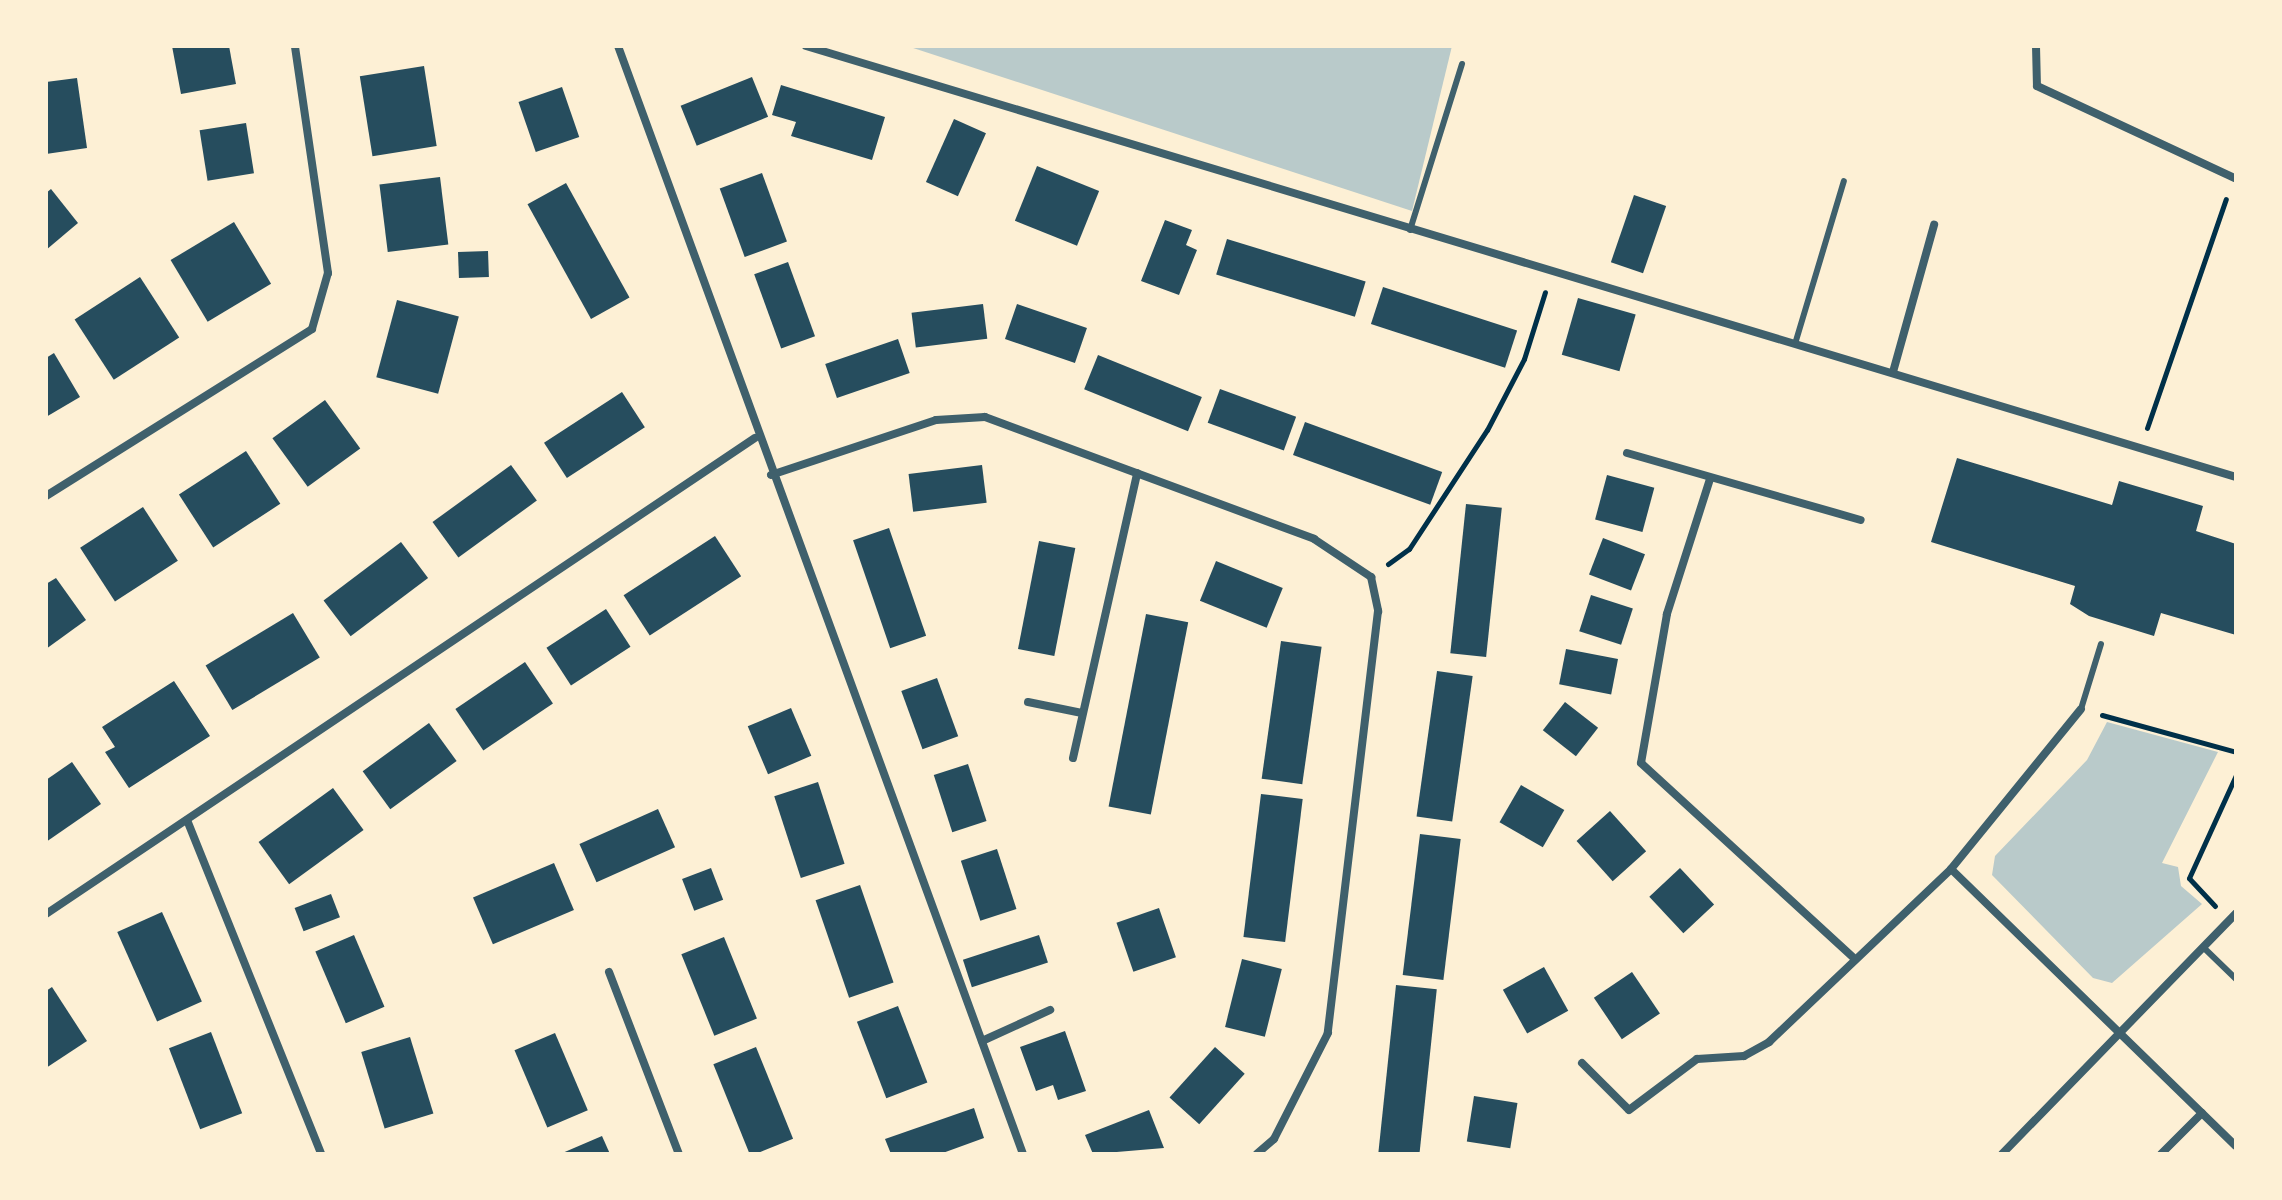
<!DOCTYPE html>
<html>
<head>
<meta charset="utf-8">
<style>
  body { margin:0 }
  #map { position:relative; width:2282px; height:1200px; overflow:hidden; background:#fdf0d5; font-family:Roboto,sans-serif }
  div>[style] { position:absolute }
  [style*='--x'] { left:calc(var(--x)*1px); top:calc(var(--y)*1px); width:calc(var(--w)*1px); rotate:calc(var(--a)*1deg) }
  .green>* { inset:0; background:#b9caca }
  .building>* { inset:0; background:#264d5e; transform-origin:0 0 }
  .path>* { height:5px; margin:-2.5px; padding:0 2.5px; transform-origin:2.5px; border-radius:2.5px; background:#003049 }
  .service>* { height:6px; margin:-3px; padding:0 3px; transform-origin:3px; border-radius:3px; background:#3f606c }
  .minor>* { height:8px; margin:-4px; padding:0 4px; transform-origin:4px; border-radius:4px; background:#3f606c }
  span { translate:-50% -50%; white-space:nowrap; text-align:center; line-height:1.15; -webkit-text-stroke:8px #fdf0d5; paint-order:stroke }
  .frame { position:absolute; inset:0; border:48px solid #fdf0d5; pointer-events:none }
</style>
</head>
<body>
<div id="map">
  <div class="green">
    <div style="clip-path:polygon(907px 46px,1452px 46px,1412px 211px)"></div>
    <div style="clip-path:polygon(2107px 722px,2218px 752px,2162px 863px,2178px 867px,2181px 886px,2202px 904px,2112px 983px,2093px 978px,1992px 875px,1995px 856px,2087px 760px)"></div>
  </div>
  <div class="building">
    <div style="clip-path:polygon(172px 46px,229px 46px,236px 84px,181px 94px)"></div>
    <div style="left:424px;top:66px;width:81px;height:65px;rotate:81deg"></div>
    <div style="left:752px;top:77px;width:43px;height:77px;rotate:68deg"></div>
    <div style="clip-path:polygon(77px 78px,87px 148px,46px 154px,46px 82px)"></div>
    <div style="clip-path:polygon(781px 85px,885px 117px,872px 160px,791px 136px,796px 122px,772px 115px)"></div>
    <div style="left:562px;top:87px;width:53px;height:46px;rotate:71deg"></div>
    <div style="left:954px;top:119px;width:35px;height:69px;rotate:24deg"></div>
    <div style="left:246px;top:123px;width:51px;height:47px;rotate:81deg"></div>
    <div style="left:1037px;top:166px;width:67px;height:59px;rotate:22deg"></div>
    <div style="left:762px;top:173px;width:73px;height:45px;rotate:70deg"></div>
    <div style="left:440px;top:177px;width:68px;height:61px;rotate:83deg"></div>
    <div style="left:566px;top:183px;width:131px;height:44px;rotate:61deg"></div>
    <div style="clip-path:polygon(51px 189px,78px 223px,46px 250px,46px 193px)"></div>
    <div style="left:1634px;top:195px;width:34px;height:71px;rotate:19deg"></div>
    <div style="clip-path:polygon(1165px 220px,1192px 230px,1186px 245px,1197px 250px,1179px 295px,1141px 281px)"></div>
    <div style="left:234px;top:222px;width:72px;height:74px;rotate:59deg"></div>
    <div style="left:1227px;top:239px;width:145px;height:37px;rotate:17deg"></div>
    <div style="left:488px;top:251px;width:26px;height:30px;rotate:88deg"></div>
    <div style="left:788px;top:262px;width:79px;height:36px;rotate:70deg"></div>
    <div style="left:140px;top:277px;width:72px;height:78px;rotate:57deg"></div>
    <div style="left:1383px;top:287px;width:141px;height:39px;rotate:18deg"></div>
    <div style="left:1578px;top:298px;width:60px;height:59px;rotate:16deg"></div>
    <div style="left:397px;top:300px;width:64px;height:80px;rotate:15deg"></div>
    <div style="left:983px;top:304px;width:35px;height:72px;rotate:83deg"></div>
    <div style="left:1017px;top:304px;width:74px;height:37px;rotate:19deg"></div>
    <div style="left:898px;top:339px;width:36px;height:77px;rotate:71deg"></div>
    <div style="clip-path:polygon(54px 353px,80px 397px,46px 417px,46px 358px)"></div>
    <div style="left:1098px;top:355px;width:112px;height:37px;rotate:22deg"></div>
    <div style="left:1220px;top:389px;width:81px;height:36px;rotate:20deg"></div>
    <div style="left:622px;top:392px;width:42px;height:93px;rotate:57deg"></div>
    <div style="left:325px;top:400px;width:60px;height:65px;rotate:54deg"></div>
    <div style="left:1305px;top:422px;width:146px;height:35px;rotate:20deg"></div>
    <div style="left:246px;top:451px;width:63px;height:80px;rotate:57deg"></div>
    <div style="clip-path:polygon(1957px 458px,2112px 505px,2119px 481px,2203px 506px,2196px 531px,2236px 544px,2236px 635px,2161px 613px,2154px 636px,2089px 616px,2070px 604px,2075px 586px,1931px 542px)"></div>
    <div style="left:511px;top:465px;width:44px;height:97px;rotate:54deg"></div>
    <div style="left:982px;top:465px;width:38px;height:74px;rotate:83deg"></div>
    <div style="left:1607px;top:475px;width:49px;height:46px;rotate:15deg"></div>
    <div style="left:1466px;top:504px;width:36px;height:150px;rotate:6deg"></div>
    <div style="left:143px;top:507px;width:64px;height:75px;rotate:57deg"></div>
    <div style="left:889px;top:528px;width:114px;height:38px;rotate:71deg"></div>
    <div style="left:715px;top:536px;width:48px;height:109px;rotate:57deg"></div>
    <div style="left:1603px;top:538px;width:45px;height:39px;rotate:21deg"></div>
    <div style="left:1039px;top:541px;width:37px;height:110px;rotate:11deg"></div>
    <div style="left:401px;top:542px;width:45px;height:97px;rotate:53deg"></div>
    <div style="left:1216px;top:561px;width:72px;height:43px;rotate:22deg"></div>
    <div style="clip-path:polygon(56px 578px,86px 620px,46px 649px,46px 584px)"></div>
    <div style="left:1591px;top:595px;width:44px;height:38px;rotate:18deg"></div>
    <div style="left:606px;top:609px;width:45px;height:71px;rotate:57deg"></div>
    <div style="left:293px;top:613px;width:52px;height:102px;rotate:59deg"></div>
    <div style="left:1146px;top:614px;width:43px;height:196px;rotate:11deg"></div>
    <div style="left:1281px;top:641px;width:41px;height:139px;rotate:8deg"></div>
    <div style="left:1566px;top:649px;width:53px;height:36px;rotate:11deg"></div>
    <div style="left:525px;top:662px;width:50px;height:84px;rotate:56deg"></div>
    <div style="left:1437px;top:671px;width:36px;height:147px;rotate:8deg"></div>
    <div style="left:937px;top:678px;width:62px;height:38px;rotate:70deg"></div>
    <div style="clip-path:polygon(174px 681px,210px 736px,129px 788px,105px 752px,115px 747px,102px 727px)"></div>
    <div style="left:1565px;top:702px;width:42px;height:36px;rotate:38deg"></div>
    <div style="left:791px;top:708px;width:52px;height:47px;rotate:67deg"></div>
    <div style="left:429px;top:723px;width:47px;height:82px;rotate:54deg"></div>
    <div style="clip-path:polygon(72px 762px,101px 804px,46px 842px,46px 780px)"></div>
    <div style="left:968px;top:764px;width:60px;height:36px;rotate:72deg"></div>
    <div style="left:818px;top:782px;width:86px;height:46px;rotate:72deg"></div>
    <div style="left:1521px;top:785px;width:50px;height:43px;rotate:30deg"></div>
    <div style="left:333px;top:788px;width:52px;height:92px;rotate:54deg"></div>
    <div style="left:1261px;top:794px;width:42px;height:144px;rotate:7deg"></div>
    <div style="left:658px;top:809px;width:42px;height:86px;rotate:66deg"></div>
    <div style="left:1610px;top:811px;width:54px;height:45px;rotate:48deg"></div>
    <div style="left:1420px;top:834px;width:41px;height:142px;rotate:7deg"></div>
    <div style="left:997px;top:849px;width:63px;height:38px;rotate:72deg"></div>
    <div style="left:554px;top:863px;width:51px;height:88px;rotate:67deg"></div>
    <div style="left:711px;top:868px;width:34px;height:31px;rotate:69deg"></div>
    <div style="left:1680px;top:868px;width:50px;height:42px;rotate:47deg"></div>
    <div style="left:860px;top:885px;width:103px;height:47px;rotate:71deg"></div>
    <div style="left:331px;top:894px;width:25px;height:39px;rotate:69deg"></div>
    <div style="left:1159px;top:908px;width:52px;height:45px;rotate:71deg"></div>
    <div style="left:162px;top:912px;width:98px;height:49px;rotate:66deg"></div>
    <div style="left:354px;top:935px;width:78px;height:42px;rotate:67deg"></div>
    <div style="left:1039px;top:935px;width:29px;height:80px;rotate:72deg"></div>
    <div style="left:724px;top:937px;width:88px;height:46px;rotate:68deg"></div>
    <div style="left:1242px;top:959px;width:41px;height:70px;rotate:14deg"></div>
    <div style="left:1544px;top:967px;width:50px;height:47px;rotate:61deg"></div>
    <div style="left:1632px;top:972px;width:50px;height:46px;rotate:56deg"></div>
    <div style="left:1396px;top:985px;width:41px;height:170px;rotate:6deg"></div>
    <div style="clip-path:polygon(52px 987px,87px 1041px,46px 1068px,46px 991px)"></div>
    <div style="left:898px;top:1006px;width:82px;height:44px;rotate:69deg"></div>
    <div style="clip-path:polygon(1065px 1031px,1086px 1091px,1058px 1100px,1053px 1085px,1036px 1091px,1020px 1047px)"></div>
    <div style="left:211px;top:1032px;width:87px;height:45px;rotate:69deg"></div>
    <div style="left:555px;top:1033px;width:84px;height:44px;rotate:67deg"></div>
    <div style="left:410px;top:1037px;width:80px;height:51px;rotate:73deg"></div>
    <div style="left:756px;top:1047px;width:99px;height:46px;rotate:68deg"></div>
    <div style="left:1215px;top:1047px;width:40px;height:68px;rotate:42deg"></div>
    <div style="left:1474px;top:1096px;width:44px;height:46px;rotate:9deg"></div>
    <div style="clip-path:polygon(974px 1108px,984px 1138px,940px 1154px,891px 1154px,885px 1139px)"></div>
    <div style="clip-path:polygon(1149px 1110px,1164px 1148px,1093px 1154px,1085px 1135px)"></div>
    <div style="clip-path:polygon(602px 1136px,610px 1154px,560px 1154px)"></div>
  </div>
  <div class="path">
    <div style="--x:2147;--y:428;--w:242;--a:-71"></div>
    <div style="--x:1388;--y:564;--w:26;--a:-36"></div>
    <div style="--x:1409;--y:549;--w:142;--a:-56.8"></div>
    <div style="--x:1487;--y:430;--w:80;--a:-62.5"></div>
    <div style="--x:1524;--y:359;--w:70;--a:-72.6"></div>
    <div style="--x:2102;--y:715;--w:139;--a:15.4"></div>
    <div style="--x:2215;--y:906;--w:38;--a:-133"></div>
    <div style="--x:2189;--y:878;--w:113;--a:-65.5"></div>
  </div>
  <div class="service">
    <div style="--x:1410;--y:230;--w:174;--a:-72.6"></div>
    <div style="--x:1795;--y:344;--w:170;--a:-73.3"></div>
    <div style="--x:2081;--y:709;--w:68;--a:-72.9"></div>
    <div style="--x:2203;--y:947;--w:46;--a:44.1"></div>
  </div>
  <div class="minor">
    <div style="--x:618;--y:46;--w:1180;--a:69.92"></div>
    <div style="--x:806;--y:46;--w:1494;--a:16.77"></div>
    <div style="--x:2036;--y:46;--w:40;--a:88.6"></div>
    <div style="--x:2037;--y:86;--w:220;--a:25"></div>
    <div style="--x:1893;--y:372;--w:153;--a:-74.4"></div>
    <div style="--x:1627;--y:453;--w:243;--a:16"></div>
    <div style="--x:771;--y:475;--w:174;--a:-18.4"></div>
    <div style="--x:936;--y:420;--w:49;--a:-3.5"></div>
    <div style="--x:985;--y:417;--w:351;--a:20.3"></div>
    <div style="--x:1314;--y:539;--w:69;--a:33.7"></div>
    <div style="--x:1371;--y:577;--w:35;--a:78"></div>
    <div style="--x:1378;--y:611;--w:425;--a:96.8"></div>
    <div style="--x:1328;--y:1033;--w:119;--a:117"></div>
    <div style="--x:1274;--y:1139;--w:23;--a:139"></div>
    <div style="--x:1710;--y:479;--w:142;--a:107.7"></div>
    <div style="--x:1667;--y:614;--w:151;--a:99.9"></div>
    <div style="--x:1641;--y:763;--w:287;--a:42.5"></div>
    <div style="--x:46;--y:496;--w:314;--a:-32.1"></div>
    <div style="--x:312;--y:329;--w:58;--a:-74.1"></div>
    <div style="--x:328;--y:273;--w:229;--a:-98.3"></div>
    <div style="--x:1028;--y:702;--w:55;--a:11.5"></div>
    <div style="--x:1073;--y:758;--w:292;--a:-77.3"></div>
    <div style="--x:187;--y:820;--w:360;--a:68.1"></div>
    <div style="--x:1951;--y:869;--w:397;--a:44.2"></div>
    <div style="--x:46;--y:914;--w:854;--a:-33.88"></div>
    <div style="--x:609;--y:972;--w:195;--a:69"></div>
    <div style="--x:982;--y:1041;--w:75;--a:-24.5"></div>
    <div style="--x:1582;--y:1063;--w:66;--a:45"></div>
    <div style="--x:1629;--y:1110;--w:85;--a:-36.9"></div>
    <div style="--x:1697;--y:1059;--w:47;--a:-3.7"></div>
    <div style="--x:1744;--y:1056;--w:29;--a:-29"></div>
    <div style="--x:1769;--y:1042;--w:251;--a:-43.5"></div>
    <div style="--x:1951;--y:869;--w:206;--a:-50.9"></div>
    <div style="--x:2002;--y:1154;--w:336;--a:-45.8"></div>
    <div style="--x:2161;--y:1154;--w:58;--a:-45"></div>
  </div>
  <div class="frame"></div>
</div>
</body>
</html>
